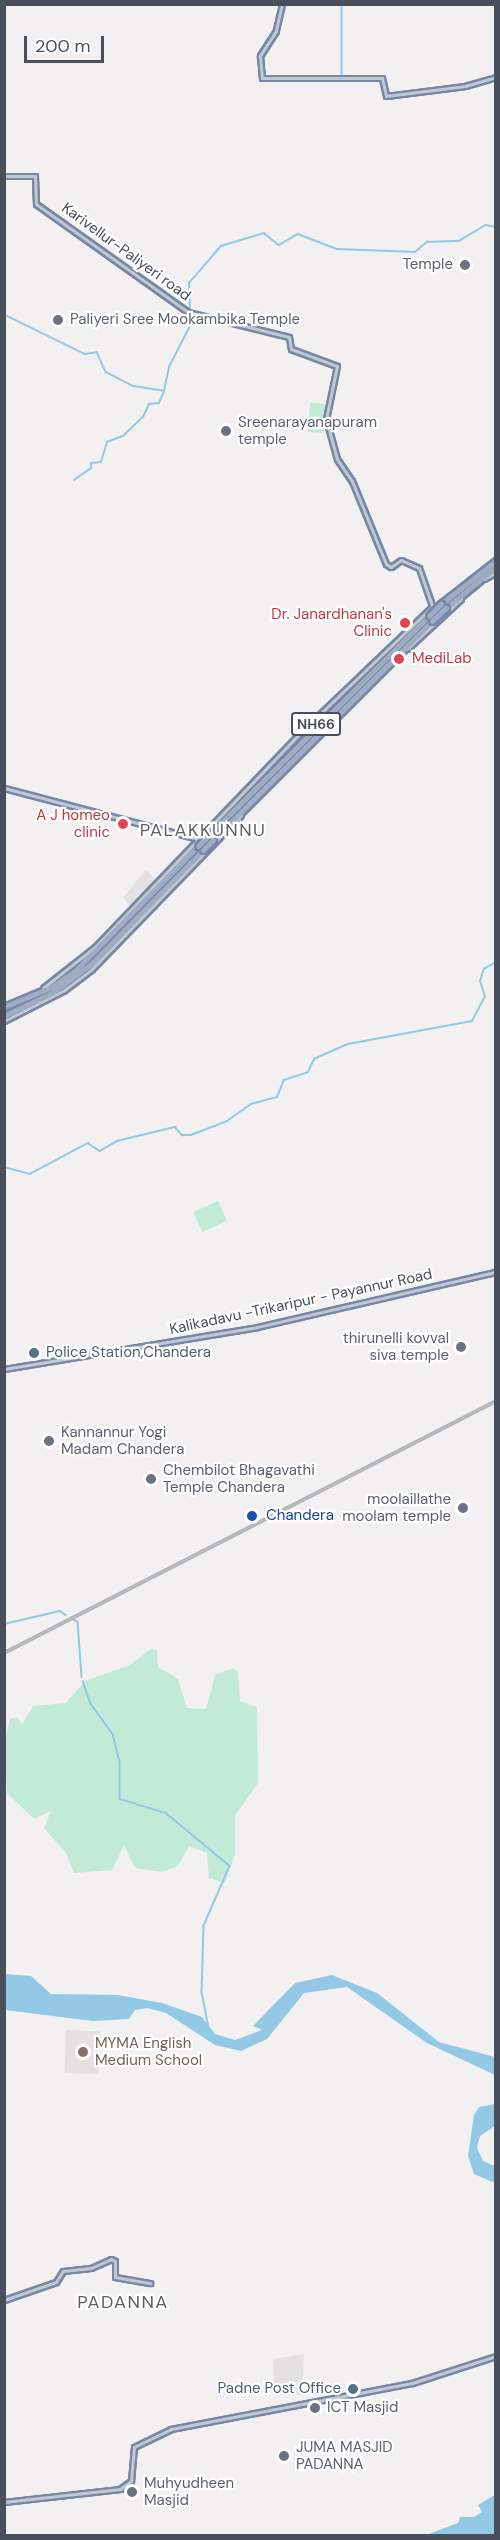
<!DOCTYPE html>
<html>
<head>
<meta charset="utf-8">
<style>
  body { margin:0 }
  #map { position:relative; width:500px; height:2540px; overflow:hidden; background:#f2f0f0; font-family:"DM Sans",sans-serif }
  div>[style] { position:absolute }
  [style*='--x'] { left:calc(var(--x)*1px); top:calc(var(--y)*1px); width:calc(var(--w)*1px); rotate:calc(var(--a)*1deg) }
  .education>* { inset:0; background:#e3e1e1; transform-origin:0 0 }
  .green>* { inset:0; background:#c2ebd7; transform-origin:0 0 }
  .water>* { inset:0; background:#93c9e4 }
  .stream>* { height:1.5px; margin:-0.75px; padding:0 0.75px; transform-origin:0.75px; border-radius:0.75px; background:#93c9e4 }
  .roads { filter:drop-shadow(2px 0 #7787a6) drop-shadow(-2px 0 #7787a6) drop-shadow(0 2px #7787a6) drop-shadow(0 -2px #7787a6) }
  .tertiary>* { height:3px; margin:-1.5px; padding:0 1.5px; transform-origin:1.5px; border-radius:1.5px; background:#c1c8d0 }
  .secondary>* { height:3px; margin:-1.5px; padding:0 1.5px; transform-origin:1.5px; border-radius:1.5px; background:#c2c9d5 }
  .trunk>* { height:4.5px; margin:-2.25px; padding:0 2.25px; transform-origin:2.25px; border-radius:2.25px; background:#9facc3 }
  .rail>* { height:4px; margin-top:-2px; transform-origin:0; background:repeating-linear-gradient(90deg,#fff 0 4.5px,#b2b4b9 0 9px); box-sizing:border-box; border-block:2px solid #b2b4b9 }
  .bridges { filter:drop-shadow(2px 0 #7787a6) drop-shadow(-2px 0 #7787a6) drop-shadow(0 2px #7787a6) drop-shadow(0 -2px #7787a6) }
  .trunk-bridge>* { height:4.5px; margin:-2.25px; padding:0 2.25px; transform-origin:2.25px; border-radius:2.25px; background:#9facc3 }
  .dots>* { width:16px; height:16px; translate:-50% -50%; box-sizing:border-box; border:3px solid #fff; border-radius:50% }
  span { translate:-50% -50%; white-space:nowrap; text-align:center; line-height:1.15; -webkit-text-stroke:4.5px #fff; paint-order:stroke }
  .shield-label span { padding:2px 4px; background:#fff; border:2px solid; border-radius:4px; -webkit-text-stroke-width:0 }
  .shield-label { font-size:14px; color:#49505b; font-weight:700 }
  .street-label { font-size:15px; color:#49505b }
  .worship-label { font-size:15px; color:#5b616d }
  .right { translate:-100% -50%; text-align:right }
  .left { translate:0 -50%; text-align:left }
  .health-label { font-size:15px; color:#be3a42 }
  .service-label { font-size:15px; color:#4e5e75 }
  .transit-label { font-size:15px; color:#164399 }
  .education-label { font-size:15px; color:#785e54 }
  .quarter-label { font-size:18px; color:#5d5f64; letter-spacing:1.5px }
  .frame { position:absolute; inset:0; border:6px solid #49505b; pointer-events:none }
  .scale { position:absolute; left:24px; top:36px; width:80px; height:27px; box-sizing:border-box; border:3px solid #49505b; border-top:0; padding-left:8px; font-size:18px; line-height:21px; white-space:nowrap; color:#49505b; -webkit-text-stroke:4px #fff; paint-order:stroke }
</style>
</head>
<body>
<div id="map">
  <div class="education">
    <div style="clip-path:polygon(146px 870px,160px 886px,135px 912px,123px 897px)"></div>
    <div style="left:66px;top:2030px;width:34px;height:43px;rotate:2deg"></div>
    <div style="clip-path:polygon(304px 2354px,302px 2395px,275px 2395px,273px 2359px)"></div>
  </div>
  <div class="green">
    <div style="left:310px;top:403px;width:16px;height:29px;rotate:4deg"></div>
    <div style="left:218px;top:1201px;width:22px;height:27px;rotate:66deg"></div>
    <div style="clip-path:polygon(151px 1649px,157px 1650px,158px 1667px,178px 1679px,187px 1708px,206px 1709px,215px 1675px,233px 1668px,238px 1672px,240px 1701px,257px 1707px,258px 1783px,235px 1816px,235px 1854px,225px 1883px,209px 1878px,207px 1853px,189px 1846px,178px 1866px,162px 1872px,135px 1868px,124px 1845px,112px 1870px,74px 1873px,66px 1853px,44px 1828px,51px 1811px,34px 1819px,7px 1793px,4px 1742px,10px 1719px,17px 1717px,22px 1724px,33px 1706px,66px 1703px,85px 1681px,130px 1665px)"></div>
  </div>
  <div class="water">
    <div style="clip-path:polygon(5px 1974px,31px 1976px,51px 1994px,118px 1995px,162px 2003px,202px 2017px,215px 2034px,235px 2040px,262px 2030px,253px 2026px,295px 1983px,332px 1975px,377px 1993px,439px 2042px,495px 2057px,495px 2075px,427px 2043px,347px 1987px,304px 1993px,267px 2039px,241px 2051px,215px 2045px,166px 2013px,147px 2008px,135px 2010px,129px 2019px,93px 2021px,5px 2010px)"></div>
    <div style="clip-path:polygon(495px 2104px,495px 2126px,480px 2136px,477px 2148px,483px 2161px,495px 2166px,495px 2183px,474px 2174px,468px 2156px,474px 2115px,479px 2107px)"></div>
    <div style="clip-path:polygon(495px 2495px,495px 2535px,426px 2535px,458px 2523px,460px 2517px,474px 2517px,482px 2512px,478px 2505px)"></div>
  </div>
  <div class="stream">
    <div style="--x:342;--y:4;--w:70;--a:90"></div>
    <div style="--x:344;--y:80;--w:5;--a:11"></div>
    <div style="--x:352;--y:80;--w:20;--a:-3"></div>
    <div style="--x:382;--y:88;--w:10;--a:73"></div>
    <div style="--x:466;--y:88;--w:31;--a:-17"></div>
    <div style="--x:429;--y:92;--w:35;--a:-5"></div>
    <div style="--x:387;--y:98;--w:17;--a:-10"></div>
    <div style="--x:190;--y:311;--w:28;--a:-92"></div>
    <div style="--x:189;--y:283;--w:49;--a:-49.1"></div>
    <div style="--x:221;--y:246;--w:45;--a:-16.8"></div>
    <div style="--x:264;--y:233;--w:19;--a:39"></div>
    <div style="--x:279;--y:245;--w:22;--a:-30"></div>
    <div style="--x:298;--y:234;--w:42;--a:21"></div>
    <div style="--x:337;--y:249;--w:78;--a:2.2"></div>
    <div style="--x:415;--y:252;--w:16;--a:-40"></div>
    <div style="--x:427;--y:242;--w:32;--a:-2"></div>
    <div style="--x:459;--y:241;--w:31;--a:-31"></div>
    <div style="--x:486;--y:225;--w:10;--a:11"></div>
    <div style="--x:5;--y:315;--w:89;--a:26"></div>
    <div style="--x:85;--y:354;--w:12;--a:-9"></div>
    <div style="--x:97;--y:352;--w:22;--a:66"></div>
    <div style="--x:106;--y:372;--w:31;--a:27"></div>
    <div style="--x:134;--y:386;--w:30;--a:9"></div>
    <div style="--x:164;--y:391;--w:25;--a:-78"></div>
    <div style="--x:169;--y:367;--w:44;--a:-62.9"></div>
    <div style="--x:189;--y:328;--w:14;--a:-86"></div>
    <div style="--x:74;--y:480;--w:21;--a:-35"></div>
    <div style="--x:91;--y:468;--w:5;--a:-90"></div>
    <div style="--x:91;--y:463;--w:10;--a:-6"></div>
    <div style="--x:101;--y:462;--w:21;--a:-73"></div>
    <div style="--x:107;--y:442;--w:17;--a:-21"></div>
    <div style="--x:123;--y:436;--w:28;--a:-44"></div>
    <div style="--x:143;--y:417;--w:14;--a:-65"></div>
    <div style="--x:149;--y:404;--w:10;--a:-6"></div>
    <div style="--x:159;--y:403;--w:12;--a:-66"></div>
    <div style="--x:4;--y:1167;--w:27;--a:15"></div>
    <div style="--x:30;--y:1174;--w:66;--a:-28.1"></div>
    <div style="--x:88;--y:1143;--w:14;--a:34"></div>
    <div style="--x:100;--y:1151;--w:20;--a:-30"></div>
    <div style="--x:117;--y:1141;--w:60;--a:-13.6"></div>
    <div style="--x:175;--y:1127;--w:11;--a:49"></div>
    <div style="--x:182;--y:1135;--w:9;--a:0"></div>
    <div style="--x:191;--y:1135;--w:39;--a:-21"></div>
    <div style="--x:227;--y:1121;--w:29;--a:-35"></div>
    <div style="--x:251;--y:1104;--w:27;--a:-15"></div>
    <div style="--x:277;--y:1097;--w:18;--a:-68"></div>
    <div style="--x:284;--y:1080;--w:25;--a:-18"></div>
    <div style="--x:308;--y:1072;--w:14;--a:-65"></div>
    <div style="--x:314;--y:1059;--w:37;--a:-24"></div>
    <div style="--x:348;--y:1044;--w:126;--a:-10.5"></div>
    <div style="--x:472;--y:1021;--w:27;--a:-62"></div>
    <div style="--x:485;--y:997;--w:17;--a:-107"></div>
    <div style="--x:480;--y:981;--w:13;--a:-72"></div>
    <div style="--x:484;--y:969;--w:14;--a:-30"></div>
    <div style="--x:73;--y:1619;--w:6;--a:31"></div>
    <div style="--x:78;--y:1622;--w:55;--a:85.8"></div>
    <div style="--x:4;--y:1624;--w:57;--a:-13.1"></div>
    <div style="--x:60;--y:1611;--w:7;--a:34"></div>
    <div style="--x:83;--y:1681;--w:24;--a:71"></div>
    <div style="--x:91;--y:1704;--w:37;--a:54"></div>
    <div style="--x:113;--y:1734;--w:29;--a:76"></div>
    <div style="--x:120;--y:1762;--w:37;--a:90"></div>
    <div style="--x:120;--y:1799;--w:48;--a:16.9"></div>
    <div style="--x:166;--y:1813;--w:83;--a:39.6"></div>
    <div style="--x:230;--y:1866;--w:65;--a:113.4"></div>
    <div style="--x:204;--y:1926;--w:66;--a:91.7"></div>
    <div style="--x:202;--y:1992;--w:38;--a:79"></div>
  </div>
  <div class="roads">
    <div class="tertiary">
      <div style="--x:4;--y:176;--w:31;--a:0"></div>
      <div style="--x:35;--y:176;--w:28;--a:88"></div>
      <div style="--x:36;--y:204;--w:186;--a:35.4"></div>
      <div style="--x:188;--y:312;--w:104;--a:13.9"></div>
      <div style="--x:289;--y:337;--w:12;--a:81"></div>
      <div style="--x:291;--y:349;--w:49;--a:20.3"></div>
      <div style="--x:337;--y:366;--w:54;--a:101.7"></div>
      <div style="--x:326;--y:419;--w:41;--a:74.6"></div>
      <div style="--x:337;--y:459;--w:27;--a:56"></div>
      <div style="--x:352;--y:481;--w:90;--a:67.7"></div>
      <div style="--x:386;--y:564;--w:6;--a:31"></div>
      <div style="--x:391;--y:567;--w:12;--a:-35"></div>
      <div style="--x:401;--y:560;--w:20;--a:24"></div>
      <div style="--x:419;--y:568;--w:46;--a:70.8"></div>
      <div style="--x:484;--y:579;--w:14;--a:-30"></div>
      <div style="--x:407;--y:649;--w:74;--a:-42.8"></div>
      <div style="--x:43;--y:988;--w:66;--a:-38.3"></div>
      <div style="--x:95;--y:947;--w:296;--a:-46.2"></div>
      <div style="--x:300;--y:733;--w:182;--a:-43.7"></div>
      <div style="--x:4;--y:1021;--w:66;--a:-27"></div>
      <div style="--x:63;--y:991;--w:36;--a:-37"></div>
      <div style="--x:92;--y:969;--w:214;--a:-45.9"></div>
      <div style="--x:4;--y:2300;--w:55;--a:-19.1"></div>
      <div style="--x:56;--y:2282;--w:13;--a:-58"></div>
      <div style="--x:63;--y:2271;--w:28;--a:-6"></div>
      <div style="--x:91;--y:2268;--w:22;--a:-24"></div>
      <div style="--x:111;--y:2259;--w:4;--a:27"></div>
      <div style="--x:115;--y:2261;--w:16;--a:90"></div>
      <div style="--x:115;--y:2277;--w:36;--a:10"></div>
    </div>
    <div class="secondary">
      <div style="--x:282;--y:4;--w:28;--a:103"></div>
      <div style="--x:276;--y:31;--w:30;--a:123"></div>
      <div style="--x:260;--y:56;--w:22;--a:85"></div>
      <div style="--x:262;--y:78;--w:120;--a:0"></div>
      <div style="--x:382;--y:78;--w:18;--a:77"></div>
      <div style="--x:386;--y:96;--w:80;--a:-7.2"></div>
      <div style="--x:465;--y:86;--w:32;--a:-16"></div>
      <div style="--x:4;--y:788;--w:202;--a:14.7"></div>
      <div style="--x:4;--y:1369;--w:256;--a:-9.4"></div>
      <div style="--x:257;--y:1327;--w:245;--a:-13"></div>
      <div style="--x:4;--y:2502;--w:117;--a:-6.4"></div>
      <div style="--x:120;--y:2489;--w:14;--a:-36"></div>
      <div style="--x:131;--y:2481;--w:34;--a:-85"></div>
      <div style="--x:134;--y:2447;--w:41;--a:-25.9"></div>
      <div style="--x:171;--y:2429;--w:245;--a:-10.8"></div>
      <div style="--x:412;--y:2383;--w:88;--a:-17.8"></div>
    </div>
    <div class="trunk">
      <div style="--x:441;--y:604;--w:70;--a:-38"></div>
      <div style="--x:446;--y:608;--w:65;--a:-39.4"></div>
      <div style="--x:208;--y:836;--w:312;--a:-44.9"></div>
      <div style="--x:213;--y:840;--w:310;--a:-45"></div>
      <div style="--x:4;--y:1007;--w:52;--a:-22.6"></div>
      <div style="--x:52;--y:987;--w:28;--a:-35"></div>
      <div style="--x:75;--y:971;--w:175;--a:-45.5"></div>
      <div style="--x:4;--y:1016;--w:53;--a:-25.6"></div>
      <div style="--x:52;--y:993;--w:49;--a:-36.6"></div>
      <div style="--x:91;--y:964;--w:160;--a:-45.5"></div>
    </div>
  </div>
  <div class="rail">
    <div style="--x:4;--y:1653;--w:553;--a:-27.12"></div>
  </div>
  <div class="bridges">
    <div class="trunk-bridge">
      <div style="--x:429;--y:616;--w:17;--a:-45"></div>
      <div style="--x:432;--y:621;--w:19;--a:-43"></div>
      <div style="--x:198;--y:846;--w:14;--a:-45"></div>
      <div style="--x:203;--y:850;--w:14;--a:-45"></div>
    </div>
  </div>
  <div class="dots">
    <div style="left:465px;top:265px;background:#6b7280"></div>
    <div style="left:58px;top:320px;background:#6b7280"></div>
    <div style="left:226px;top:431px;background:#6b7280"></div>
    <div style="left:405px;top:623px;background:#e0444e"></div>
    <div style="left:399px;top:659px;background:#e0444e"></div>
    <div style="left:123px;top:824px;background:#e0444e"></div>
    <div style="left:461px;top:1347px;background:#6b7280"></div>
    <div style="left:34px;top:1353px;background:#5c6f8a"></div>
    <div style="left:49px;top:1441px;background:#6b7280"></div>
    <div style="left:151px;top:1479px;background:#6b7280"></div>
    <div style="left:463px;top:1508px;background:#6b7280"></div>
    <div style="left:252px;top:1516px;background:#1a4fb4"></div>
    <div style="left:83px;top:2052px;background:#8d6e63"></div>
    <div style="left:353px;top:2389px;background:#5c6f8a"></div>
    <div style="left:315px;top:2408px;background:#6b7280"></div>
    <div style="left:284px;top:2456px;background:#6b7280"></div>
    <div style="left:132px;top:2492px;background:#6b7280"></div>
  </div>
  <div class="shield-label">
    <span style="left:316px;top:724px">NH66</span>
  </div>
  <div class="street-label">
    <span style="left:126px;top:252px;rotate:36deg">Karivellur-Paliyeri road</span>
    <span style="left:301px;top:1302px;rotate:-12deg">Kalikadavu -Trikaripur - Payannur Road</span>
  </div>
  <div class="worship-label">
    <span class="right" style="left:453px;top:265px">Temple</span>
    <span class="left" style="left:70px;top:320px">Paliyeri Sree Mookambika Temple</span>
    <span class="left" style="left:238px;top:431px">Sreenarayanapuram<br>temple</span>
    <span class="right" style="left:449px;top:1347px">thirunelli kovval<br>siva temple</span>
    <span class="left" style="left:61px;top:1441px">Kannannur Yogi<br>Madam Chandera</span>
    <span class="left" style="left:163px;top:1479px">Chembilot Bhagavathi<br>Temple Chandera</span>
    <span class="right" style="left:451px;top:1508px">moolaillathe<br>moolam temple</span>
    <span class="left" style="left:327px;top:2408px">ICT Masjid</span>
    <span class="left" style="left:296px;top:2456px">JUMA MASJID<br>PADANNA</span>
    <span class="left" style="left:144px;top:2492px">Muhyudheen<br>Masjid</span>
  </div>
  <div class="health-label">
    <span class="right" style="left:392px;top:623px">Dr. Janardhanan's<br>Clinic</span>
    <span class="left" style="left:412px;top:659px">MediLab</span>
    <span class="right" style="left:110px;top:824px">A J homeo<br>clinic</span>
  </div>
  <div class="service-label">
    <span class="left" style="left:46px;top:1353px">Police Station,Chandera</span>
    <span class="right" style="left:341px;top:2389px">Padne Post Office</span>
  </div>
  <div class="transit-label">
    <span class="left" style="left:266px;top:1516px">Chandera</span>
  </div>
  <div class="education-label">
    <span class="left" style="left:95px;top:2052px">MYMA English<br>Medium School</span>
  </div>
  <div class="quarter-label">
    <span style="left:203px;top:830px">PALAKKUNNU</span>
    <span style="left:123px;top:2302px">PADANNA</span>
  </div>
  <div class="frame"></div>
  <div class="scale">200 m</div>
</div>
</body>
</html>
